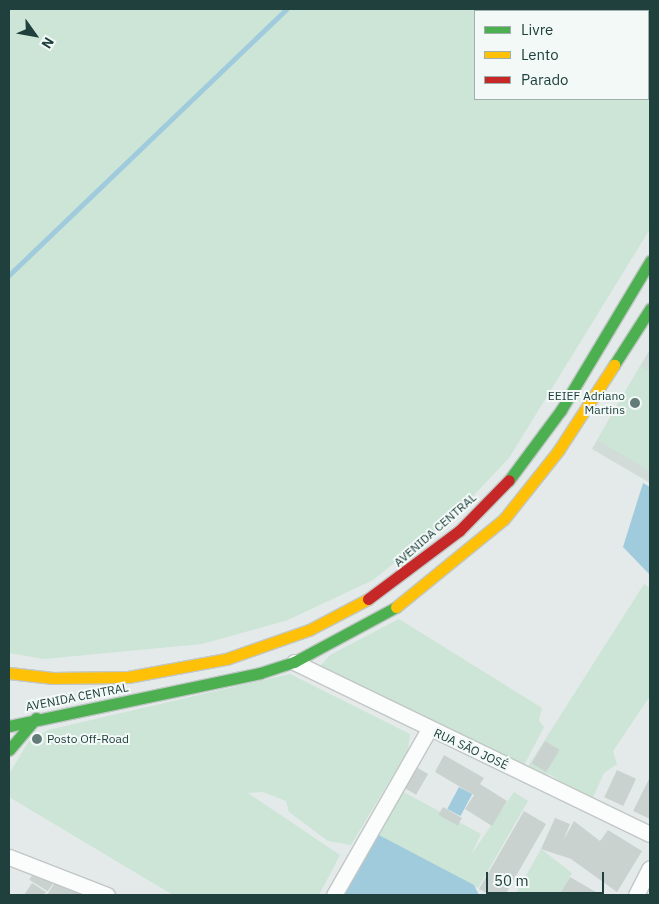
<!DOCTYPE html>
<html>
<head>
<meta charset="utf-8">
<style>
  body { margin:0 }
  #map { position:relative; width:659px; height:904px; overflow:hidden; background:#e4eae9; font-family:"IBM Plex Sans",sans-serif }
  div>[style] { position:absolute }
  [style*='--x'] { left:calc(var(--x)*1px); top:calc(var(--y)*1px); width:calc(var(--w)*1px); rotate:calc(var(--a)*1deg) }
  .built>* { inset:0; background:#d1dcd9 }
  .green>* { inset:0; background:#cce5d7 }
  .water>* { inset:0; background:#a0cbdd; transform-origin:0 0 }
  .stream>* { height:5px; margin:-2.5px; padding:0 2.5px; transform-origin:2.5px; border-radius:2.5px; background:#a0cbdd }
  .building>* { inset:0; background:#cad2d0; transform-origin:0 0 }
  .roads { filter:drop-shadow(1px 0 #c1c7c6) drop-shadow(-1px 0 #c1c7c6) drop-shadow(0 1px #c1c7c6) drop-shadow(0 -1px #c1c7c6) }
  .street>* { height:15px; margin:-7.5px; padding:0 7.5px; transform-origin:7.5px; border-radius:7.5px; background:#fbfcfc }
  .fast>* { height:11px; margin:-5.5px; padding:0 5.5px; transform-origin:5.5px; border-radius:5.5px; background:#4caf50 }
  .slow>* { height:11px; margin:-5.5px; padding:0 5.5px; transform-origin:5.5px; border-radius:5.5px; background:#ffc107 }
  .jam>* { height:11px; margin:-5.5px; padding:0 5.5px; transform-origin:5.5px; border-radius:5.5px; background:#c62828 }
  .dots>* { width:14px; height:14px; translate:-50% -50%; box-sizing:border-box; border:2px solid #f2f9f7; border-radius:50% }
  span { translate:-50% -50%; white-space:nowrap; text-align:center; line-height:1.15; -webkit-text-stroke:4px #f2f9f7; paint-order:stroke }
  .poi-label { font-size:12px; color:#1f403c }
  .right { translate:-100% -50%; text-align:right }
  .left { translate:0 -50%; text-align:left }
  .street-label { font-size:12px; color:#1f403c }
  .frame { position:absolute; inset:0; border:10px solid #1f403c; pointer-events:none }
  .legend { position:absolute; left:474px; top:10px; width:175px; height:90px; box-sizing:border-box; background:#f2f9f7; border:1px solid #9eafac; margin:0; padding:6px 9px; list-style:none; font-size:15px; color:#1f403c }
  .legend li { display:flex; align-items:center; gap:10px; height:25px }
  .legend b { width:25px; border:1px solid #9eafac }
  .north { position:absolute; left:10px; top:10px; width:50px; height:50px; -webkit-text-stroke:4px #f2f9f7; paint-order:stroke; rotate:122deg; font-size:14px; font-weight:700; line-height:20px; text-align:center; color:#1f403c }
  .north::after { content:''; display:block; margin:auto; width:18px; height:22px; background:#1f403c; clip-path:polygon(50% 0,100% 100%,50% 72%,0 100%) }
  .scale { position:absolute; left:486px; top:872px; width:118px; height:22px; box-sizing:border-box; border:2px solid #1f403c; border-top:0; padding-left:6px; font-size:15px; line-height:18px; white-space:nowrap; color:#1f403c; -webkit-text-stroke:4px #f2f9f7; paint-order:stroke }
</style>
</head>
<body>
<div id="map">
  <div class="built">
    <div style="clip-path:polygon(650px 349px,650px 483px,592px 449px)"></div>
  </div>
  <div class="green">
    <div style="clip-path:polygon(evenodd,9px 9px,650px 9px,650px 229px,509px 458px,458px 512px,373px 580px,288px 620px,202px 644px,44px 659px,9px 653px,9px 9px,648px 11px,648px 99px,475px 99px,475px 11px,648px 11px)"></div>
    <div style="clip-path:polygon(640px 366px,650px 371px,650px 471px,597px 440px)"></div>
    <div style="clip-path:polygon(644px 584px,650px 588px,650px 696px,613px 751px,617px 764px,604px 773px,591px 802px,551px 775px,525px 771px)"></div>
    <div style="clip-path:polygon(399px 619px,542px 708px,539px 720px,544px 727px,520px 773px,318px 669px,330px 655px)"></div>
    <div style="clip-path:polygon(290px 674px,410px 734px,408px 750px,351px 845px,328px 841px,289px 812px,286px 801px,263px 792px,248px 793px,340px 855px,319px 895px,173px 895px,9px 797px,9px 774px,29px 741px,48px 730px)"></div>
    <div style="clip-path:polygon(389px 784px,481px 834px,471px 855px,514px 792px,528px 801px,478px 888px,377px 834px,344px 895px,328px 895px)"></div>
    <div style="clip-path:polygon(541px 849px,572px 873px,559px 895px,515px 895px)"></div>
  </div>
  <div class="water">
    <div style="clip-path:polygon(643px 483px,650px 487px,650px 575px,623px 547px)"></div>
    <div style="left:459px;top:787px;width:15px;height:25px;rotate:28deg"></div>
    <div style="clip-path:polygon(377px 834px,474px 885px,479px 895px,344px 895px)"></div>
  </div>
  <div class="stream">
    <div style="--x:9;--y:275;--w:384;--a:-43.8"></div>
  </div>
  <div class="building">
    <div style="left:545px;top:741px;width:17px;height:26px;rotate:31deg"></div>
    <div style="clip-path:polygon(444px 755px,484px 778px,480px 784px,507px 801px,492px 826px,465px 809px,474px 795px,435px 772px)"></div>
    <div style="left:416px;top:767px;width:14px;height:24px;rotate:30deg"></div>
    <div style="left:617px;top:770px;width:21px;height:30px;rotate:25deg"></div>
    <div style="clip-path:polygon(650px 777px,650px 819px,633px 811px)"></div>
    <div style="left:443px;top:807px;width:22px;height:9px;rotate:30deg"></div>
    <div style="clip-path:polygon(524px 811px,546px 824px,505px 895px,490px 895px,479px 889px)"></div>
    <div style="clip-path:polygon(555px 818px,570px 824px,563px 841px,574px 821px,600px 841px,608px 830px,642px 851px,617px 892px,571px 859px,541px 849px)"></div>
    <div style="left:34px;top:872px;width:22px;height:9px;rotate:32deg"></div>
    <div style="clip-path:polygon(570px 877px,601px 895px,559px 895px)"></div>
    <div style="clip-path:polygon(57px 879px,87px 895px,47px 895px)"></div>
    <div style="clip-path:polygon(32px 883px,46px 892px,43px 895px,24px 895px)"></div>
  </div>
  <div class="roads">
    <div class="street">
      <div style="--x:294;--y:662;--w:395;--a:25.8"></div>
      <div style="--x:9;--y:857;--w:105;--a:21.2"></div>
      <div style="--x:334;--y:895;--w:191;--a:-60.2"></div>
      <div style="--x:636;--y:895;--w:30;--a:-63"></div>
    </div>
    <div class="fast">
      <div style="--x:614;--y:365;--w:67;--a:-57.3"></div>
      <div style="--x:509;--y:480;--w:87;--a:-53.4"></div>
      <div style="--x:561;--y:410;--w:174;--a:-59.1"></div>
      <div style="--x:9;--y:726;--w:257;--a:-11.9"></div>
      <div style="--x:260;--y:673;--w:36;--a:-18"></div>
      <div style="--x:294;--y:662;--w:116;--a:-28.3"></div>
      <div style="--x:9;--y:750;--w:42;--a:-49.8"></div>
    </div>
    <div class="slow">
      <div style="--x:396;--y:607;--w:139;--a:-39.2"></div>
      <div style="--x:504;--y:519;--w:87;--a:-51.5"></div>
      <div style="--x:558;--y:451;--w:103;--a:-56.9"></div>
      <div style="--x:9;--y:673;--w:44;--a:6.5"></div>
      <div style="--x:53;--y:678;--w:75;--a:-0.8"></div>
      <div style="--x:128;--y:677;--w:100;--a:-10.4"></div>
      <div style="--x:226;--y:659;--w:88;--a:-19.3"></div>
      <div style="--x:309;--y:630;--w:67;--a:-27.7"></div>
    </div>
    <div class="jam">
      <div style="--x:368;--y:599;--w:114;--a:-36.8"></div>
      <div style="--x:459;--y:531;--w:71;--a:-45.6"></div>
    </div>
  </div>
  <div class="dots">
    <div style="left:635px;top:403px;background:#647c79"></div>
    <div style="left:37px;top:739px;background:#647c79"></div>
  </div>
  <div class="poi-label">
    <span class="right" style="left:625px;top:403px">EEIEF Adriano<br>Martins</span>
    <span class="left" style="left:47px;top:739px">Posto Off-Road</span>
  </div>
  <div class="street-label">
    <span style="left:435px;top:530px;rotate:-41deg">AVENIDA CENTRAL</span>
    <span style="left:77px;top:697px;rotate:-11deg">AVENIDA CENTRAL</span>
    <span style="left:471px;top:749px;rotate:25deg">RUA SÃO JOSÉ</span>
  </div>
  <div class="frame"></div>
  <ul class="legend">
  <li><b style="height:6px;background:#4caf50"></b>Livre</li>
  <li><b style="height:6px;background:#ffc107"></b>Lento</li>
  <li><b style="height:6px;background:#c62828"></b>Parado</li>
  </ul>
  <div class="north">N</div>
  <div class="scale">50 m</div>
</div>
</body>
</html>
